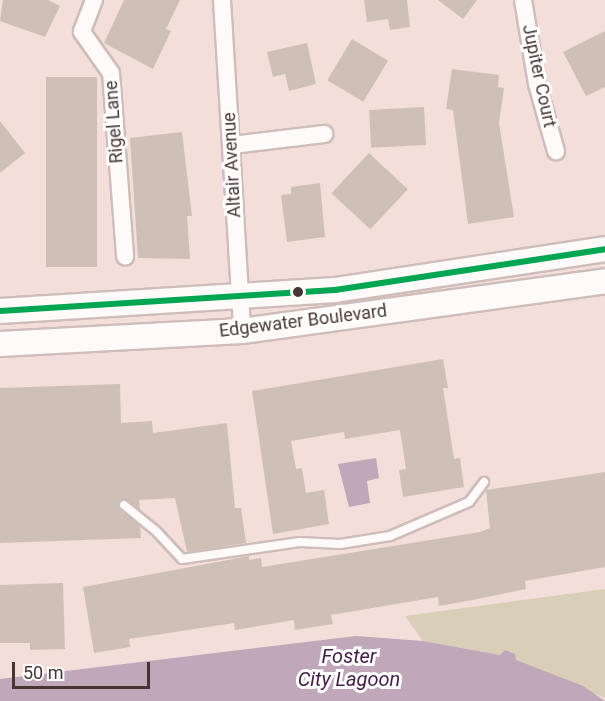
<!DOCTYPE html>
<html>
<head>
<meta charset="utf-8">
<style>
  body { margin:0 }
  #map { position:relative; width:605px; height:701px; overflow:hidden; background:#f3ded9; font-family:Roboto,sans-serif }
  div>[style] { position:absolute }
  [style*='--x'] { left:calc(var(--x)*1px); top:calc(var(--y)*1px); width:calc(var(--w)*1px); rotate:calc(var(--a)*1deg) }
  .green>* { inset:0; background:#d9ceb7 }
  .water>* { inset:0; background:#c1a7ba }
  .building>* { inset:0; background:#cfc0b7; transform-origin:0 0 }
  .roads { filter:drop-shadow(2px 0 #cebdba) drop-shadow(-2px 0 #cebdba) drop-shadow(0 2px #cebdba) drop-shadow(0 -2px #cebdba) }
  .lane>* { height:8px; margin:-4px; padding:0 4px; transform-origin:4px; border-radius:4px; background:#fdfaf9 }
  .street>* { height:16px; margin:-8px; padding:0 8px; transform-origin:8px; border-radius:8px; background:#fdfaf9 }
  .secondary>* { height:24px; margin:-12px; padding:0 12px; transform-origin:12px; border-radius:12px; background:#fdfaf9 }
  .bus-1>* { height:6px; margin:-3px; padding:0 3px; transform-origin:3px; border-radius:3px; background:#00a651 }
  .dots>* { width:16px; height:16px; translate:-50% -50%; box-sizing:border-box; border:3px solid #fff; border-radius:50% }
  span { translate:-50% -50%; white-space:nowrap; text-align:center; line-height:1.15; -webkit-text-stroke:6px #fff; paint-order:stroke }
  .street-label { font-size:18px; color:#463633 }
  .water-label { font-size:20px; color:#421e46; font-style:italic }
  .scale { position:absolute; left:12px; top:662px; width:138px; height:27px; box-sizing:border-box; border:3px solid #463633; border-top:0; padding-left:8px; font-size:18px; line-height:21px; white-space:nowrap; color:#463633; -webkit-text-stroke:4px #fff; paint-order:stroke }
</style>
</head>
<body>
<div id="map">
  <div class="green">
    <div style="clip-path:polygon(605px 589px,605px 698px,500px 655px,423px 641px,405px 616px)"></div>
  </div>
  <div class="water">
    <div style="clip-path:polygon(376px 458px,379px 478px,367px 481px,370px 503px,349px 507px,338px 464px)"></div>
    <div style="clip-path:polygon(356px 636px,423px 641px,500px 655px,505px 650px,515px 654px,516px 660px,583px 686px,605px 701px,0 701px,0 679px)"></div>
  </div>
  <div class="building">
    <div style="clip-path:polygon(3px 0,48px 0,60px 6px,45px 37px,0 21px)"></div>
    <div style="clip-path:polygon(124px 0,180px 0,166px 29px,171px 31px,153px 69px,104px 43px)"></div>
    <div style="clip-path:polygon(364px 0,407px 0,410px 27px,390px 30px,388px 19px,367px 22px)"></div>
    <div style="clip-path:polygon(438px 0,477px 0,463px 19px)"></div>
    <div style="clip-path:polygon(605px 31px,605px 87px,586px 96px,563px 52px)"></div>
    <div style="left:352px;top:39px;width:42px;height:48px;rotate:31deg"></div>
    <div style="clip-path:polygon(307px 43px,316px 84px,289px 91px,285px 74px,273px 77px,267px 52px)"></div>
    <div style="clip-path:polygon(452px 69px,499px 75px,498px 87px,504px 88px,499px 123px,514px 217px,468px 224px,453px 110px,446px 109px)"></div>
    <div style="left:46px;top:77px;width:51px;height:190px"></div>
    <div style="left:424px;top:107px;width:38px;height:55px;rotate:87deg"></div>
    <div style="clip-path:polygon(0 121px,25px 153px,0 173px)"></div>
    <div style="clip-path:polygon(182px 132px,192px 216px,187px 216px,190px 259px,138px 258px,130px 138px)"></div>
    <div style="left:369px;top:153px;width:53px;height:55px;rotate:43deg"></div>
    <div style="clip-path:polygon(320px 183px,325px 237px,287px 242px,281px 195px,291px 194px,291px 187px)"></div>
    <div style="clip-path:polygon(443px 359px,448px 388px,443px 388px,454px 459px,460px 458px,464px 487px,403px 497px,399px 470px,406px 469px,400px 430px,345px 439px,344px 432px,291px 441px,296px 469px,302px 468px,306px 493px,324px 490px,329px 524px,273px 534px,252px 391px)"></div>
    <div style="clip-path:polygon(120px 384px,121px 423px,152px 421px,153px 433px,227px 423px,235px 508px,241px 508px,246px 543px,187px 552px,175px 498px,139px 500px,140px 510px,126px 499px,119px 501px,120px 510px,140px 526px,141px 538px,0 543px,0 388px)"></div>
    <div style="clip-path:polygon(605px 472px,605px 567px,525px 581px,526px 589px,473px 600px,439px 606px,438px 597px,331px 615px,333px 624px,295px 630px,294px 620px,235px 630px,234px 623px,129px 639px,130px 647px,94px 653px,83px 587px,249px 556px,249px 560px,261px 558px,262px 567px,480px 532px,490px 528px,486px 490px)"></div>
    <div style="clip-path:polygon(63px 583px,65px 649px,30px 650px,30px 643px,0 643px,0 585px)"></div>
  </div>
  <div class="roads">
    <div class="lane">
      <div style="--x:124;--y:505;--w:41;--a:39.1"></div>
      <div style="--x:156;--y:531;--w:38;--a:47"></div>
      <div style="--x:182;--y:559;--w:119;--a:-8.2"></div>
      <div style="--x:300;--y:542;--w:40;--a:2.9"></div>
      <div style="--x:340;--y:544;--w:51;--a:-9.1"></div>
      <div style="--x:390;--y:536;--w:86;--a:-23.3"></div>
      <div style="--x:469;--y:502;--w:25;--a:-53"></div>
    </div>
    <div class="street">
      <div style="--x:94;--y:0;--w:34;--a:111"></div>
      <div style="--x:82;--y:32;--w:50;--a:54.7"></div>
      <div style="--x:111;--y:73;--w:184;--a:85.6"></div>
      <div style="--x:222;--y:0;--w:332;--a:86.5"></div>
      <div style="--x:523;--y:0;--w:85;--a:80.5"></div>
      <div style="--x:537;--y:84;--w:70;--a:74.2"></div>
      <div style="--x:232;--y:145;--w:93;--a:-6.8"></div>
    </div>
    <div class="secondary">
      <div style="--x:0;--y:311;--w:336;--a:-3.6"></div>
      <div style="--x:335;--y:290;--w:273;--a:-8.6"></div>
      <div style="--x:0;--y:344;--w:242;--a:-3.1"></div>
      <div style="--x:242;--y:331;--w:366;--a:-7.8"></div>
    </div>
  </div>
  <div class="bus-1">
    <div style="--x:0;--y:311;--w:336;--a:-3.6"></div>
    <div style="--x:335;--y:290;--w:273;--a:-8.6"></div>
  </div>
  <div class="dots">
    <div style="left:298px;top:292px;background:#463633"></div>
  </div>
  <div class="street-label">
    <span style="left:539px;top:76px;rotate:78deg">Jupiter Court</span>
    <span style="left:114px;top:122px;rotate:-94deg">Rigel Lane</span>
    <span style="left:232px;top:165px;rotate:-93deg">Altair Avenue</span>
    <span style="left:303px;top:321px;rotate:-7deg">Edgewater Boulevard</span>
  </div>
  <div class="water-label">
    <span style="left:349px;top:668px">Foster<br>City Lagoon</span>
  </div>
  <div class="scale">50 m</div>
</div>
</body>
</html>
